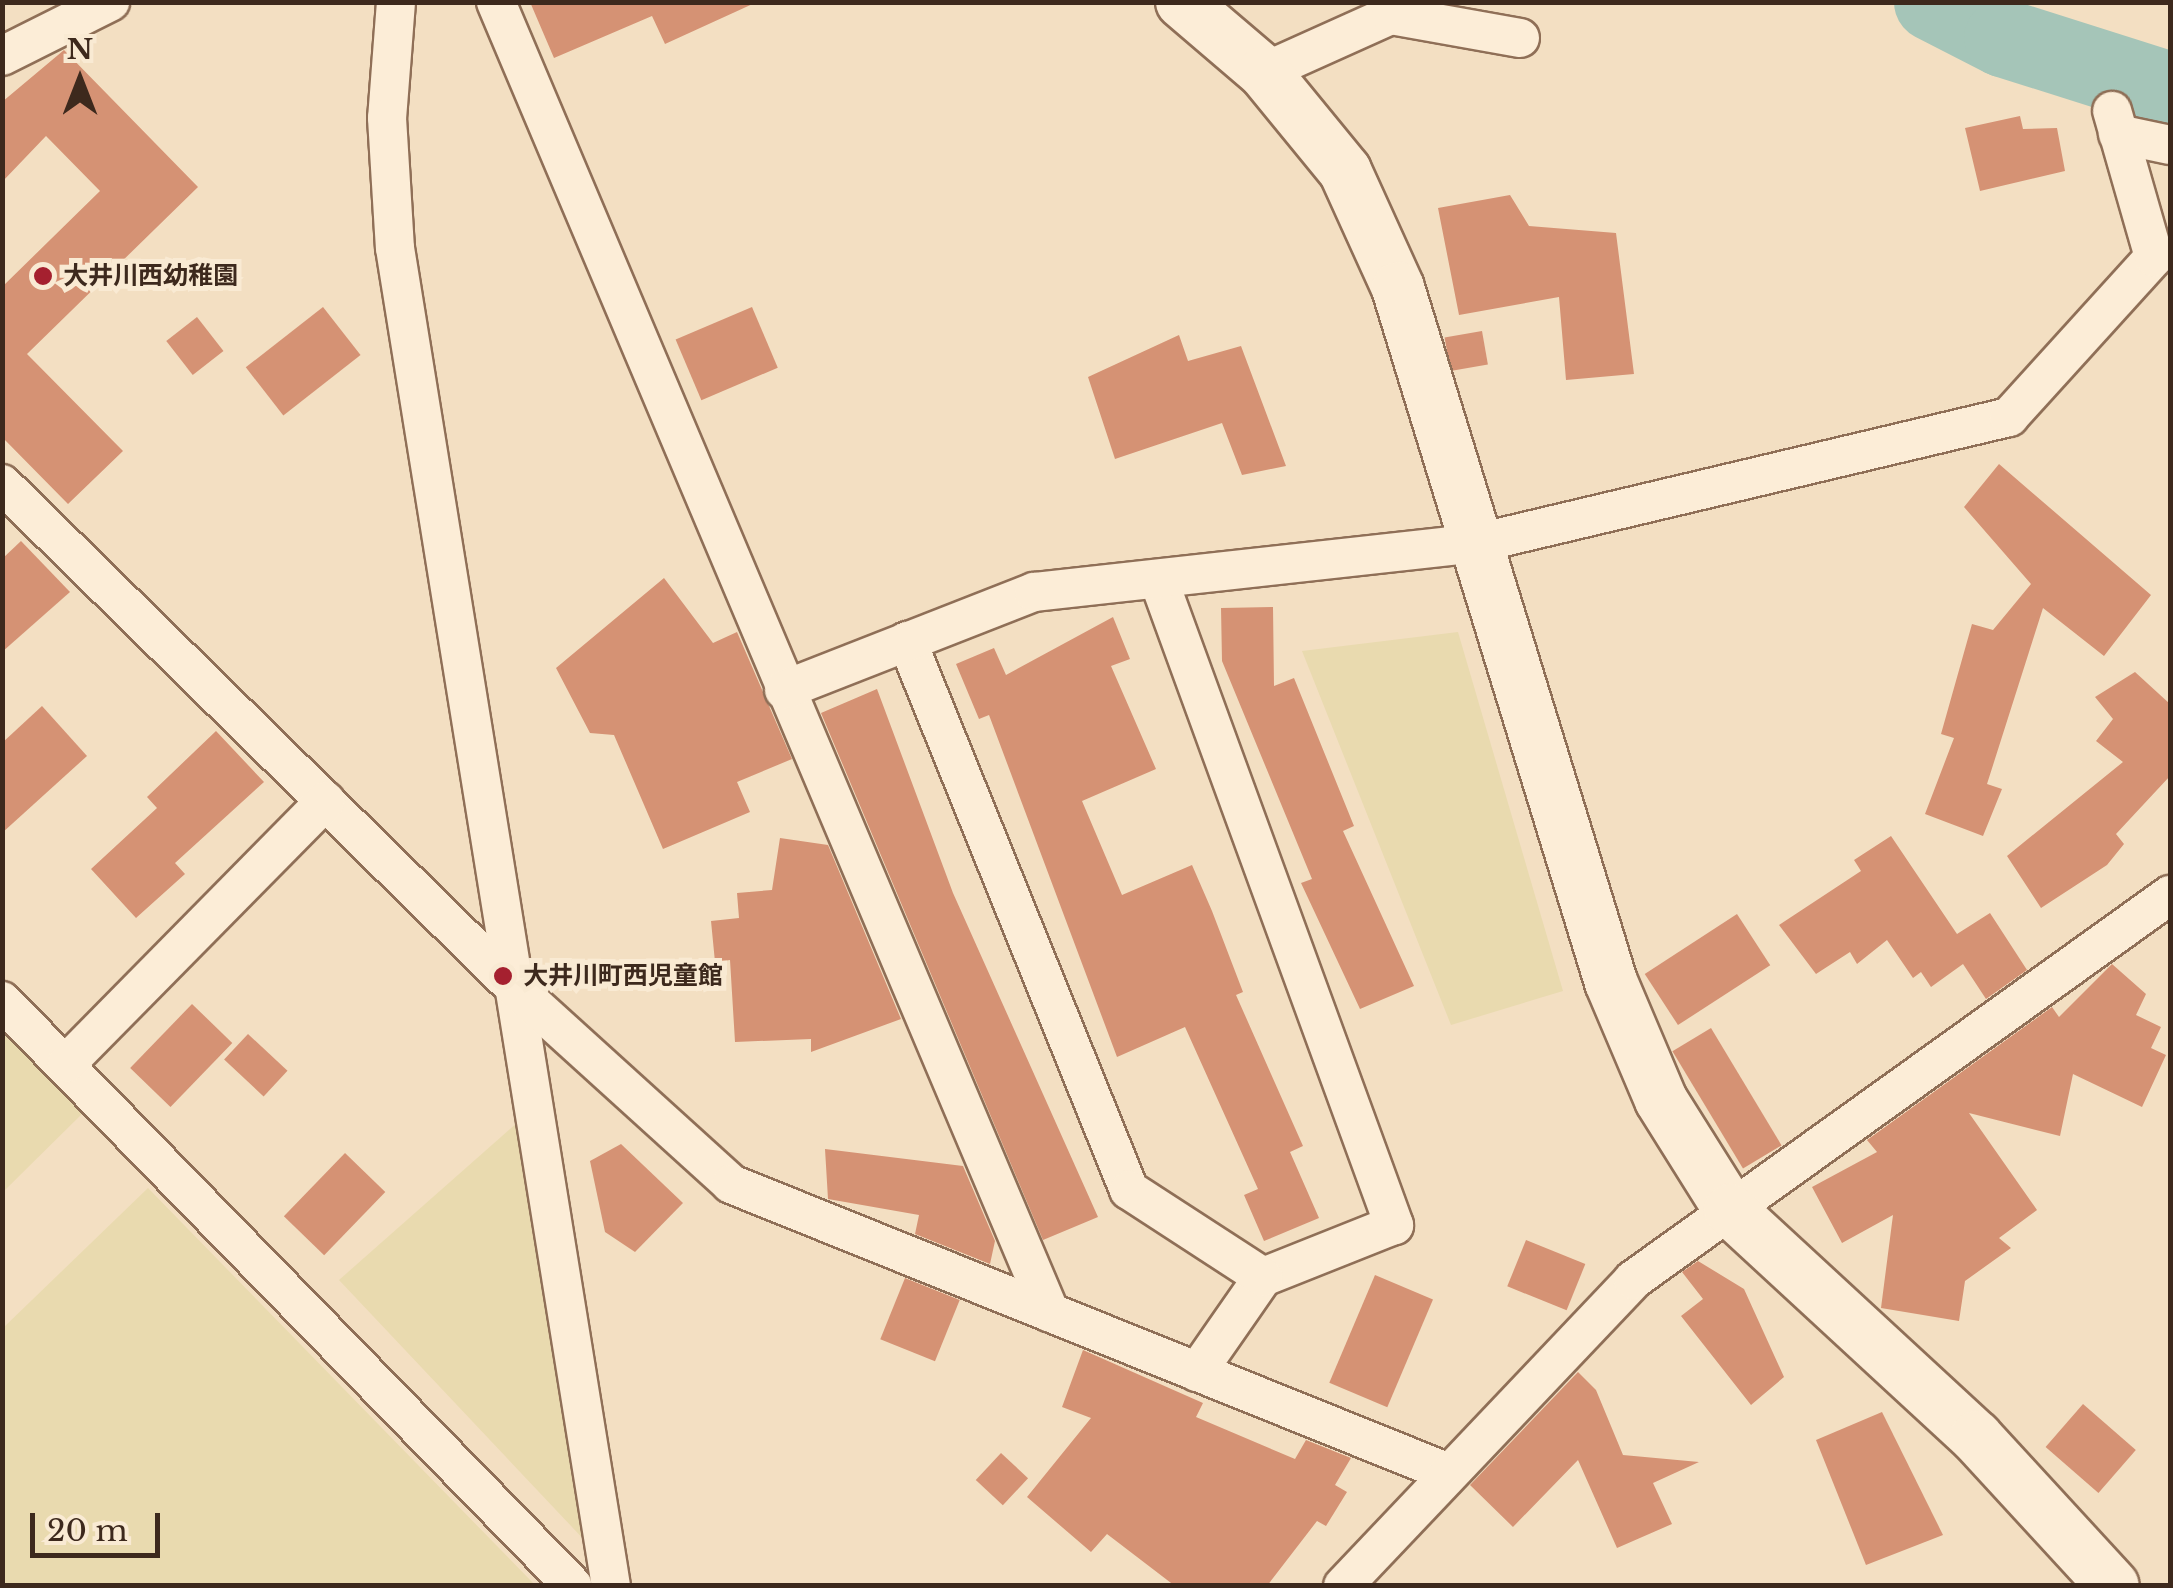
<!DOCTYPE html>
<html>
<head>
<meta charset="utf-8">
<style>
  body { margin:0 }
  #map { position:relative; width:2173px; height:1588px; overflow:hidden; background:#f3dfc2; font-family:"Libre Baskerville","Noto Sans JP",serif }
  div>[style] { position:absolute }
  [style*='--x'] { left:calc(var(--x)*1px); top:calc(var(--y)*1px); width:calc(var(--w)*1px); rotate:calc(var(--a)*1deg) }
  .farmland>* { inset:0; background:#e9daaf }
  .river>* { height:78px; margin:-39px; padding:0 39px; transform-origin:39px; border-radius:39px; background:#a5c5b8 }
  .building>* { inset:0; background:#d59274; transform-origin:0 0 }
  .roads { filter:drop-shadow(2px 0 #8f6f57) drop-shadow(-2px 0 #8f6f57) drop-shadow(0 2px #8f6f57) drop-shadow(0 -2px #8f6f57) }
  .street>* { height:38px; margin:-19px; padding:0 19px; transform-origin:19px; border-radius:19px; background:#fcedd7 }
  .secondary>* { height:52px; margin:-26px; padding:0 26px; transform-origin:26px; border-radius:26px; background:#fcedd7 }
  .dots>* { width:28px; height:28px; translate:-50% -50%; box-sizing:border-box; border:5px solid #f9ead3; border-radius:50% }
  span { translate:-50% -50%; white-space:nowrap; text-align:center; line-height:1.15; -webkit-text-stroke:10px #f9ead3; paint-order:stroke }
  .poi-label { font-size:25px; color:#3d291d; font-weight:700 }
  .left { translate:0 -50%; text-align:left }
  .frame { position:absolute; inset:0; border:5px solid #3d291d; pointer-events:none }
  .north { position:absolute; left:30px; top:30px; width:100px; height:100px; -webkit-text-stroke:8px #f9ead3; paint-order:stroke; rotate:0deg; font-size:28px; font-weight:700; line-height:40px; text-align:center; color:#3d291d }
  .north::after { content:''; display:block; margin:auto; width:35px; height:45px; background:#3d291d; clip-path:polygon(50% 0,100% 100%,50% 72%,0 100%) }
  .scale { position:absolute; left:30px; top:1513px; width:130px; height:45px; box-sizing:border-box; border:5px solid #3d291d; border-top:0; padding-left:12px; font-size:30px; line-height:35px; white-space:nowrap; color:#3d291d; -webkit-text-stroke:8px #f9ead3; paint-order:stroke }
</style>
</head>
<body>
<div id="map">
  <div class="farmland">
    <div style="clip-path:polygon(1458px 632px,1563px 991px,1451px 1025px,1302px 651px)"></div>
    <div style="clip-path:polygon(3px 1022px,88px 1108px,3px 1192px)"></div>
    <div style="clip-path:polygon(519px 1121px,589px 1545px,339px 1280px)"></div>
    <div style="clip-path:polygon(148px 1188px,535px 1585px,3px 1585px,3px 1328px)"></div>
  </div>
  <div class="river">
    <div style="--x:1933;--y:2;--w:79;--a:27.2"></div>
    <div style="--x:2003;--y:38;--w:175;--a:17.6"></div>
  </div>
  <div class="building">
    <div style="clip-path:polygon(530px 2px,757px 2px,665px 44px,652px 16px,554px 58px)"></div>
    <div style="clip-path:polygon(64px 50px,198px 187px,27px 354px,123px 451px,68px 504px,2px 437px,2px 287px,100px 191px,46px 136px,2px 182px,2px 102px)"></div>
    <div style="clip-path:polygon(2020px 116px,2023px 129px,2057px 128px,2065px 171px,1980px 191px,1965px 128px)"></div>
    <div style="clip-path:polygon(1510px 195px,1529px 226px,1616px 233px,1634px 374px,1566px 380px,1559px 297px,1459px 315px,1438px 208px)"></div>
    <div style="left:323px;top:307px;width:61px;height:98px;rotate:52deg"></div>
    <div style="left:752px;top:307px;width:66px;height:83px;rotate:67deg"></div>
    <div style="left:197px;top:317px;width:43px;height:39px;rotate:52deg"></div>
    <div style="left:1482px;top:331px;width:34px;height:38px;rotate:80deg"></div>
    <div style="clip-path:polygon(1179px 335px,1188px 361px,1241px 346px,1286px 466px,1242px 475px,1222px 423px,1115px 459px,1088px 377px)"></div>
    <div style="clip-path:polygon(1999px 464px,2151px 595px,2104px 656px,2043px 608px,1987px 784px,2002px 789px,1983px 836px,1925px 814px,1954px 738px,1941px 734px,1972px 624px,1993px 630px,2031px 584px,1964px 507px)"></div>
    <div style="clip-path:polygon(21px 541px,70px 592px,2px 652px,2px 559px)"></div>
    <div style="clip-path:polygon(664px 578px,713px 643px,737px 632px,792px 759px,737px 782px,750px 812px,663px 849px,614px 735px,590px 733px,556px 668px)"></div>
    <div style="clip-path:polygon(1273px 607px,1274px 686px,1294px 678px,1354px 826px,1343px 831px,1414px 986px,1360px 1009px,1301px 883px,1312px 879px,1222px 661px,1221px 608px)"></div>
    <div style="clip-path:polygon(1113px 617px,1130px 659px,1111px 666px,1156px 769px,1082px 801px,1122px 895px,1192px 865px,1212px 911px,1243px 992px,1236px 995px,1303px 1146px,1290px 1152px,1319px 1218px,1264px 1241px,1244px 1195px,1258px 1189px,1185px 1027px,1117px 1057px,989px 715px,979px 719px,956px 664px,994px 648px,1006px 675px)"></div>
    <div style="clip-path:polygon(2135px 672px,2170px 704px,2170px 776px,2116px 834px,2124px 844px,2107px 865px,2041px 908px,2007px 856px,2123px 762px,2096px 741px,2113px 719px,2095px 697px)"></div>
    <div style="clip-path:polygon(877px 689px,953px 893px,1098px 1217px,1043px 1240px,821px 713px)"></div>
    <div style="clip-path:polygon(42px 706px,87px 756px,2px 833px,2px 743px)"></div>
    <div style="clip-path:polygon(216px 731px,264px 782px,175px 863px,185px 874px,136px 918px,91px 869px,157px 808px,147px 797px)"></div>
    <div style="clip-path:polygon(1891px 836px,1957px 934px,1990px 913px,2027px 970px,1986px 999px,1963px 964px,1931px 987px,1921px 972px,1913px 978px,1887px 940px,1857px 964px,1850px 952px,1816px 974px,1779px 925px,1861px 871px,1854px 860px)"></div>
    <div style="clip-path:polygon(780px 838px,828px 845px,901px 1019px,811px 1052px,811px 1039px,735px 1042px,730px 960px,715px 962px,711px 921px,739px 918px,737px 893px,772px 890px)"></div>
    <div style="left:1737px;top:914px;width:61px;height:110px;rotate:57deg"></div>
    <div style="clip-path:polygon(2112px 964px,2146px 994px,2136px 1015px,2161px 1027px,2151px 1048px,2166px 1055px,2142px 1107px,2073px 1074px,2060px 1136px,1969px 1113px,2037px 1210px,1999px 1238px,2011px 1248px,1965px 1281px,1959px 1321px,1881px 1308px,1893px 1215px,1842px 1243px,1812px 1187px,1877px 1152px,1867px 1140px,2052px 1007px,2059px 1017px)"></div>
    <div style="left:192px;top:1004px;width:56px;height:89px;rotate:44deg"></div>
    <div style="left:1711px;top:1028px;width:137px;height:45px;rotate:59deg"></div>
    <div style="left:248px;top:1034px;width:54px;height:35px;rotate:43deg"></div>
    <div style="clip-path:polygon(621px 1144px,683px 1203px,635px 1252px,605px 1232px,590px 1161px)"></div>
    <div style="clip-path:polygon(825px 1149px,963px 1166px,995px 1241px,990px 1264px,915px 1234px,919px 1215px,828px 1199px)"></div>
    <div style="left:345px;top:1153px;width:56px;height:88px;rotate:44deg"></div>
    <div style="left:1526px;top:1240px;width:64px;height:50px;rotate:22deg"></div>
    <div style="clip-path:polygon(1698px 1261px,1744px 1289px,1784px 1377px,1751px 1405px,1681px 1316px,1703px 1299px,1682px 1272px)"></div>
    <div style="left:1375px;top:1275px;width:63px;height:117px;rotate:23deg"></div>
    <div style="left:905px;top:1278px;width:59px;height:66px;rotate:22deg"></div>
    <div style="clip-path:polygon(1083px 1350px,1203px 1403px,1196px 1417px,1295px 1459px,1306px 1440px,1351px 1458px,1335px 1485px,1347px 1492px,1326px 1526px,1317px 1521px,1267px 1586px,1175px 1586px,1107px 1534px,1091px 1552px,1027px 1497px,1091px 1418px,1062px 1407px)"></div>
    <div style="clip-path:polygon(1578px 1372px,1596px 1390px,1623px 1455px,1699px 1462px,1653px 1483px,1672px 1524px,1617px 1548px,1578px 1460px,1513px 1527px,1470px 1485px)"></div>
    <div style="left:2083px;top:1404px;width:70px;height:57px;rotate:41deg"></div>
    <div style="clip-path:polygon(1882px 1412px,1943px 1535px,1866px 1565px,1816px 1440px)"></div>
    <div style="left:1001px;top:1453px;width:37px;height:37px;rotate:43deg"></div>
  </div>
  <div class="roads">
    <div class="street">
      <div style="--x:396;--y:2;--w:116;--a:94.4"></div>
      <div style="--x:387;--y:118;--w:130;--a:86.5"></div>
      <div style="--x:395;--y:248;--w:1355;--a:80.83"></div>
      <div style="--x:496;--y:2;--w:1423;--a:67.09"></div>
      <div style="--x:2;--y:56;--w:121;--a:-26.6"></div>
      <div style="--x:1264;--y:72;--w:139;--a:-24.2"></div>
      <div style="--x:1391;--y:15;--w:131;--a:10.1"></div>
      <div style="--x:2118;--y:134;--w:53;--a:11.9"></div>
      <div style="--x:2;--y:484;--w:716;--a:44.49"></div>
      <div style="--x:513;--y:986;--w:294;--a:42.2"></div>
      <div style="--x:731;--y:1184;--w:774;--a:21.93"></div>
      <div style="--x:1159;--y:581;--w:686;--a:69.95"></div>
      <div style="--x:1394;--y:1225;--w:141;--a:158.3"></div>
      <div style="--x:1263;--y:1277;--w:116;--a:124.8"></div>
      <div style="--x:907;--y:641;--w:592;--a:67.98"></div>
      <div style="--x:1129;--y:1190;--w:160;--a:33"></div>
      <div style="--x:784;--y:690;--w:269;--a:-21.4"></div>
      <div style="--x:1034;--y:592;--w:447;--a:-6.3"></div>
      <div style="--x:1478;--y:543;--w:546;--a:-13.35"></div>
      <div style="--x:2009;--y:417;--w:216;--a:-47.8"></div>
      <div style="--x:2154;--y:257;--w:152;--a:-106"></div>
      <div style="--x:2;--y:1001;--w:817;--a:45.69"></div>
      <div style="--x:67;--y:1063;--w:368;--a:-45.4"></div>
      <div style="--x:1343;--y:1586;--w:422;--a:-46.5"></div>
      <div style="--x:1633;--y:1280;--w:661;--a:-35.64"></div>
    </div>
    <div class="secondary">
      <div style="--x:1182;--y:2;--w:108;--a:40.5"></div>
      <div style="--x:1264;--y:72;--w:128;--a:50.7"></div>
      <div style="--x:1345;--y:171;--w:128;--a:65.6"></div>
      <div style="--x:1398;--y:288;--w:726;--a:72.94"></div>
      <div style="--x:1611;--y:982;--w:128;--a:67"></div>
      <div style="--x:1661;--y:1100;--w:130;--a:57.9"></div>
      <div style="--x:1730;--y:1210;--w:335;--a:42.7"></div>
      <div style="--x:1976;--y:1437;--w:202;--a:47.4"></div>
    </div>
  </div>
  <div class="dots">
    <div style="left:43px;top:276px;background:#a5202f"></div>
    <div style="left:503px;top:976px;background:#a5202f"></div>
  </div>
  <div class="poi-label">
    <span class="left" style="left:63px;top:276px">大井川西幼稚園</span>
    <span class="left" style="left:523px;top:976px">大井川町西児童館</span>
  </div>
  <div class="frame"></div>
  <div class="north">N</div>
  <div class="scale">20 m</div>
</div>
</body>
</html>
